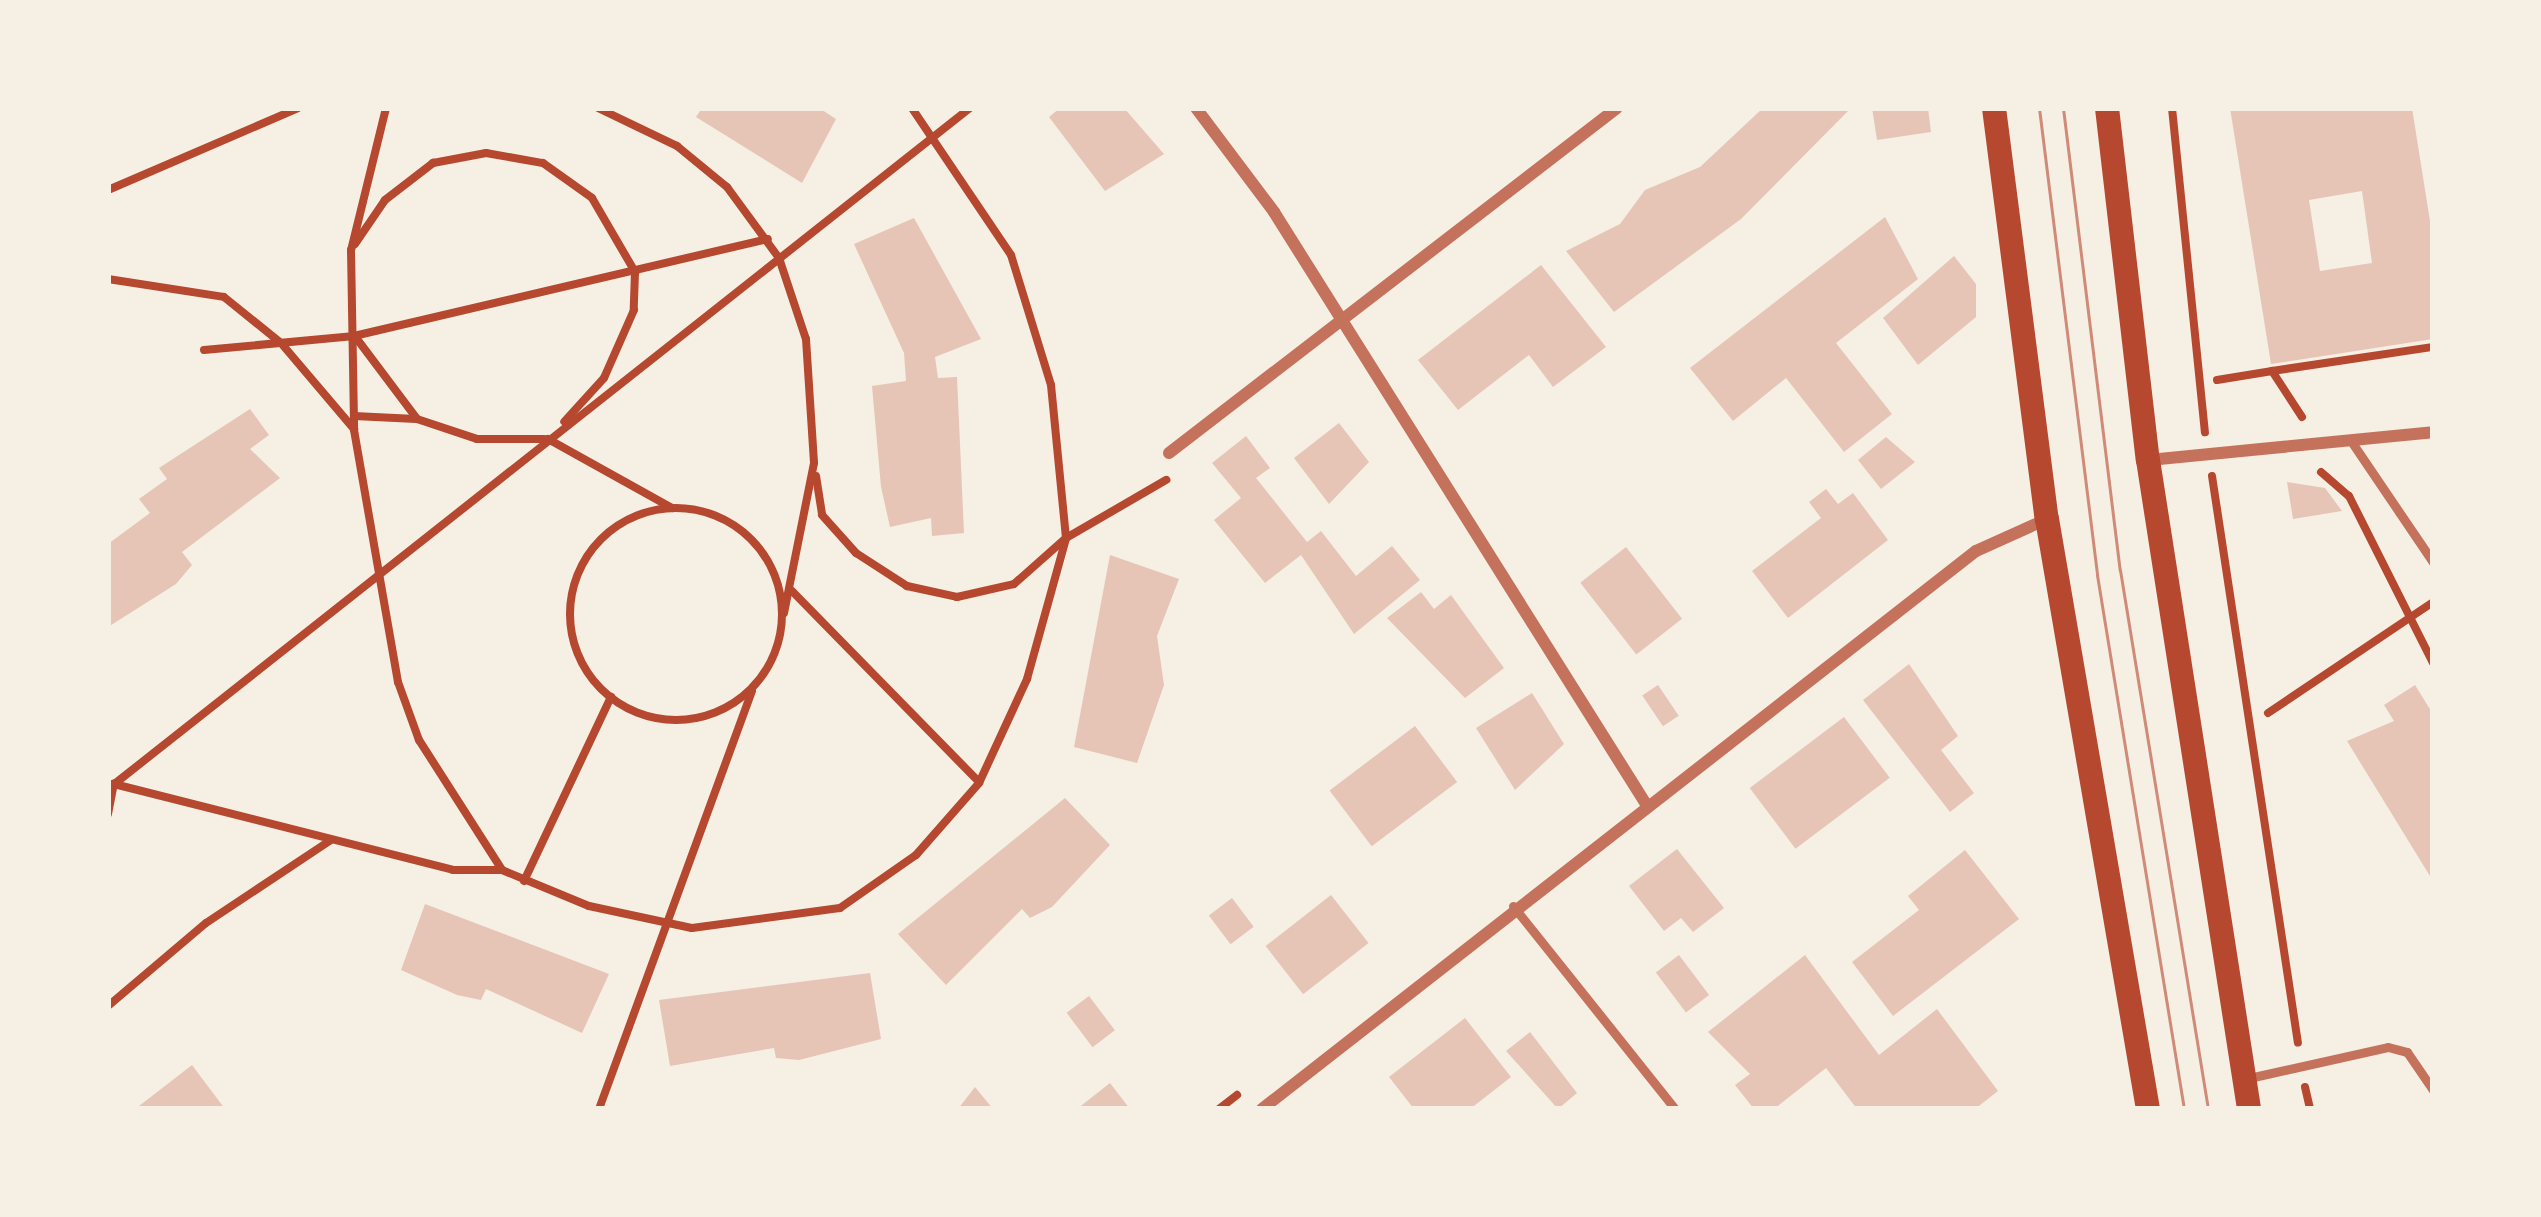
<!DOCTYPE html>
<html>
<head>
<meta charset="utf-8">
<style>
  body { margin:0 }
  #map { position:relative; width:2541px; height:1217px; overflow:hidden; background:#f6efe4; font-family:Inter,sans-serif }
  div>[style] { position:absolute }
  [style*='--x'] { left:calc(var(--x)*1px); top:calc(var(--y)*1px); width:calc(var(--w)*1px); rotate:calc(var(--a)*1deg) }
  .building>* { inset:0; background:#e6c5b7; transform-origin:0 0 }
  .path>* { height:8px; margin:-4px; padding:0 4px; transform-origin:4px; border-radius:4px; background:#b5482f }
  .path>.ring { margin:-4px; padding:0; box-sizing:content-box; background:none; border:8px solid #b5482f; border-radius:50% }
  .service>* { height:9px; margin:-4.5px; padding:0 4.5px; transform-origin:4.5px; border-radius:4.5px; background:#c5725c }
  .minor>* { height:12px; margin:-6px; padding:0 6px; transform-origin:6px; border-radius:6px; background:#c5725c }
  .secondary>* { height:24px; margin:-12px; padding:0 12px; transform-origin:12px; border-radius:12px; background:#b5482f }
  .tram>* { height:3px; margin:-1.5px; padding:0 1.5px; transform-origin:1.5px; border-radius:1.5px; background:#cf8b77 }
  span { translate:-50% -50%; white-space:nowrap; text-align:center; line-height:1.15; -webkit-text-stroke:9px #f6efe4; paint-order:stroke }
  .frame { position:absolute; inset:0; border:111px solid #f6efe4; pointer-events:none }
</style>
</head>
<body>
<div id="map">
  <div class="building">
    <div style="clip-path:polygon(702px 108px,819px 108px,836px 119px,802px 183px,696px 117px)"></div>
    <div style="clip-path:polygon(1060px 108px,1124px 108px,1164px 154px,1105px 191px,1049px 117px)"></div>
    <div style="clip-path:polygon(1763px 108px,1851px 108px,1741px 219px,1614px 312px,1566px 251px,1620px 224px,1645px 190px,1700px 167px)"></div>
    <div style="clip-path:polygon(1872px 108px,1928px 108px,1931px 132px,1877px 140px)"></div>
    <div style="clip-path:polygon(evenodd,2230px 108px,2412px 108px,2433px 240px,2433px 339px,2271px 364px,2230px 108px,2362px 191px,2372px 263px,2320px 271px,2309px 200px,2362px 191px)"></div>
    <div style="clip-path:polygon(1885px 217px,1918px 279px,1836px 343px,1892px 414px,1844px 452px,1786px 378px,1733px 421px,1690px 368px)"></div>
    <div style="clip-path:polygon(914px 218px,981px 339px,935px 357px,938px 378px,957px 377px,964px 533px,932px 536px,931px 518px,890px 527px,881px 487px,872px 386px,906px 381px,904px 353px,854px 244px)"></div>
    <div style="clip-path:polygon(1954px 256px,1976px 284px,1976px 317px,1918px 365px,1883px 318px)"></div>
    <div style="clip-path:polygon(1541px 265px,1606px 347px,1553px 387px,1529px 355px,1458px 410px,1418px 360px)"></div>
    <div style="clip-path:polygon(250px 409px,269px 435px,250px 449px,280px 478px,182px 552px,192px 565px,176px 584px,108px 627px,108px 544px,150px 513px,139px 499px,167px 479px,159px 468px)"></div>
    <div style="clip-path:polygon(1339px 423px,1369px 462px,1329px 504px,1294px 458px)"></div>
    <div style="clip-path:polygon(1246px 436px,1270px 468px,1256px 478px,1307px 542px,1321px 531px,1356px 576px,1392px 546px,1420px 580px,1354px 634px,1301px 555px,1265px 583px,1214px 520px,1241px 498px,1212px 463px)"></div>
    <div style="clip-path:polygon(1886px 437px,1915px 462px,1881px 489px,1858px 460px)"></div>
    <div style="clip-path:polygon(2287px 482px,2325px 488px,2342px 511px,2293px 519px)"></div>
    <div style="clip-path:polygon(1826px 489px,1838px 504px,1853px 493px,1888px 540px,1788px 618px,1752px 571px,1821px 518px,1809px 502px)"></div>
    <div style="left:1626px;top:547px;width:91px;height:58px;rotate:52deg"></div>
    <div style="clip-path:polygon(1110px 555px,1179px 579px,1157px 636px,1164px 685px,1137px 763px,1074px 747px)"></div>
    <div style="clip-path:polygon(1421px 592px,1434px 609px,1451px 595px,1504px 668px,1465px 698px,1387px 618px)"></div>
    <div style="clip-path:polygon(1909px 664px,1958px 736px,1941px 750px,1974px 793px,1950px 812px,1863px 700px)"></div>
    <div style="left:1658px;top:685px;width:37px;height:19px;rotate:56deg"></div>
    <div style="clip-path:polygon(2415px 685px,2433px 714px,2433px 881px,2347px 741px,2394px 721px,2384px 705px)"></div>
    <div style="clip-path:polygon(1532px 693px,1564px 744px,1515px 790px,1476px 728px)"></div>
    <div style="left:1844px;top:717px;width:76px;height:118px;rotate:53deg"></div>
    <div style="left:1415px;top:726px;width:70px;height:107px;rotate:53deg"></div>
    <div style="clip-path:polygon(1065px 798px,1110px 845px,1052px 907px,1030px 918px,1022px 909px,946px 985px,898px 934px)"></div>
    <div style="clip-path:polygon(1677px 849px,1724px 908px,1693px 932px,1681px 918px,1664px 931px,1629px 886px)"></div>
    <div style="clip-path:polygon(1965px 850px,2019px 919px,1893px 1016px,1852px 962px,1919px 910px,1908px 896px)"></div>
    <div style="left:1331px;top:895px;width:61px;height:83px;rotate:52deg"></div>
    <div style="left:1232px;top:898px;width:36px;height:29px;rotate:53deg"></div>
    <div style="clip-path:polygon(425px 904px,609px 974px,582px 1033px,486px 989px,481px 1000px,457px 995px,401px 970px)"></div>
    <div style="left:1679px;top:955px;width:50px;height:29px;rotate:53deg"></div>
    <div style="clip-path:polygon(1805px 955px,1879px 1055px,1937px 1009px,1998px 1091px,1975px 1109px,1857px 1109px,1826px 1068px,1774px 1109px,1754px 1109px,1735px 1085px,1750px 1074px,1708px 1032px)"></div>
    <div style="clip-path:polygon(870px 973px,881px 1039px,799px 1060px,776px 1058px,774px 1048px,670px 1066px,659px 1000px)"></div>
    <div style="left:1089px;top:996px;width:43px;height:28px;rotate:53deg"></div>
    <div style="clip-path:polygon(1465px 1018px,1511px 1077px,1470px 1109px,1414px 1109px,1389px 1077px)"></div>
    <div style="clip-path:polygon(1530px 1032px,1577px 1093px,1558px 1109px,1506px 1051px)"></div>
    <div style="clip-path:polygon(192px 1065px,225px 1109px,135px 1109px,152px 1096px)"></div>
    <div style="clip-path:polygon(1110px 1083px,1130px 1109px,1077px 1109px)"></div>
    <div style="clip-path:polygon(975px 1087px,993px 1109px,958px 1109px)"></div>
  </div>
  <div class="path">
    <div style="--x:386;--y:108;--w:146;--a:103.8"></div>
    <div style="--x:351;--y:250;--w:180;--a:89"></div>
    <div style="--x:354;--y:430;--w:256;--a:80.1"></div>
    <div style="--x:398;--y:682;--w:62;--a:70.1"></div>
    <div style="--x:419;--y:740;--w:154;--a:57.4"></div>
    <div style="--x:502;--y:870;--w:94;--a:22.5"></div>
    <div style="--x:589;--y:906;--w:105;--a:12.1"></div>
    <div style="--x:692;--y:928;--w:149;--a:-7.7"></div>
    <div style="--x:840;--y:908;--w:93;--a:-34.9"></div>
    <div style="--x:916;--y:855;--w:96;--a:-48.8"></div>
    <div style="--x:979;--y:783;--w:115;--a:-65.2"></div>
    <div style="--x:1027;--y:679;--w:146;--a:-74.5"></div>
    <div style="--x:1066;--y:538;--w:154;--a:-95.6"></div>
    <div style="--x:1051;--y:385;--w:136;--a:-107.1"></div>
    <div style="--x:1011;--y:255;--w:177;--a:-124"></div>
    <div style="--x:598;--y:108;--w:88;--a:25.7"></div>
    <div style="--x:677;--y:146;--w:65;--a:39.4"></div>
    <div style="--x:727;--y:187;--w:88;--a:53.8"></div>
    <div style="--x:779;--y:258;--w:85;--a:71.6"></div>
    <div style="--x:806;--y:339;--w:124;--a:86.3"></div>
    <div style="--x:814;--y:463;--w:153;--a:101.3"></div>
    <div style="--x:2172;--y:108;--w:326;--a:84.2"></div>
    <div style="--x:108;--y:190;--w:207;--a:-23.3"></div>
    <div style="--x:355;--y:244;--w:53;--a:-55.7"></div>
    <div style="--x:385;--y:200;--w:61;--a:-37.6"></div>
    <div style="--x:433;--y:163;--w:54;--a:-10.7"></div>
    <div style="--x:486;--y:153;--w:58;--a:10"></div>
    <div style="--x:543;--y:163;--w:60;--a:35.5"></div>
    <div style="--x:592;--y:198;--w:86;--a:59.8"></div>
    <div style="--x:635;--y:272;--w:38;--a:92"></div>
    <div style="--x:634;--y:310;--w:74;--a:113.8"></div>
    <div style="--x:604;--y:378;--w:59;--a:132.3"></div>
    <div style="--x:108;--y:279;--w:117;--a:8.8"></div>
    <div style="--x:224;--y:297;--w:73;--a:38.9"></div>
    <div style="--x:281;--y:343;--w:113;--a:49.7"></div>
    <div style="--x:357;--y:339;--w:100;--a:53.1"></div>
    <div style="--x:417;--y:419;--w:63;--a:18.4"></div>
    <div style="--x:477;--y:439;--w:67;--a:0"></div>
    <div style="--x:204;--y:350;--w:151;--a:-5.3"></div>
    <div style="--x:354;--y:336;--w:425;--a:-13.2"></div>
    <div style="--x:2217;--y:380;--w:56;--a:-9.3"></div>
    <div style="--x:354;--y:416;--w:62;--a:2.8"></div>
    <div style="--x:2302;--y:417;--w:55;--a:-123.1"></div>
    <div style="--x:2272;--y:371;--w:163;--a:-8.5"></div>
    <div style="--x:548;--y:439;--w:142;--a:29.1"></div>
    <div style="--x:2321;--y:472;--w:37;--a:41"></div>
    <div style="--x:2349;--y:496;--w:187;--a:63.3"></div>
    <div style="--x:816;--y:476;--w:39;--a:81"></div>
    <div style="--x:822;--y:515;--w:51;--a:48.2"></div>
    <div style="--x:856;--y:553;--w:61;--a:32.9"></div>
    <div style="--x:907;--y:586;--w:51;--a:12.4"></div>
    <div style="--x:957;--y:597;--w:58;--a:-12.8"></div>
    <div style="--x:1014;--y:584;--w:69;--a:-41.5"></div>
    <div style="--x:1066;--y:538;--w:116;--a:-30.1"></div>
    <div style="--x:2212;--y:476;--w:573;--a:81.38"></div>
    <div class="ring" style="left:570px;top:508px;width:204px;height:204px"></div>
    <div style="--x:792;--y:591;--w:267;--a:45.6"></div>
    <div style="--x:2268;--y:713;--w:199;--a:-33.9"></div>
    <div style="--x:108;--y:789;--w:1099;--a:-38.31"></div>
    <div style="--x:108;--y:814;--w:31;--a:-79"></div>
    <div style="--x:114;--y:784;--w:350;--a:14.2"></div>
    <div style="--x:453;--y:870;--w:48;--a:0"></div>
    <div style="--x:524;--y:881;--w:204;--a:-64.7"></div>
    <div style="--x:108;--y:1006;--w:128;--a:-40.3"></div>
    <div style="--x:206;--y:923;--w:150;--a:-33.6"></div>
    <div style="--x:2305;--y:1087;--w:23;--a:77"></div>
    <div style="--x:599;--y:1109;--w:445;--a:-69.9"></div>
    <div style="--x:1219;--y:1109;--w:23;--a:-38"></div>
  </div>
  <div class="service">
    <div style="--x:2351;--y:441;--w:146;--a:55.9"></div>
    <div style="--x:1513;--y:906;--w:260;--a:51.4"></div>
    <div style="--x:2249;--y:1078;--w:142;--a:-12.6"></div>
    <div style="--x:2388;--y:1047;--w:20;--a:15"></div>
    <div style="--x:2407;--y:1052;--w:46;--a:55.6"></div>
  </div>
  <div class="minor">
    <div style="--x:1196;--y:108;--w:130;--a:53.1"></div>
    <div style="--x:1274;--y:212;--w:699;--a:57.86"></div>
    <div style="--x:1169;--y:453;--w:565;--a:-37.6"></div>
    <div style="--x:2149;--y:460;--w:285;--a:-5.6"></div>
    <div style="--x:1262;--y:1109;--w:906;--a:-38.01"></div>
    <div style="--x:1976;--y:551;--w:78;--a:-24.3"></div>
  </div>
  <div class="secondary">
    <div style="--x:1994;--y:108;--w:414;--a:82.7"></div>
    <div style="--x:2047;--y:519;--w:599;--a:80.29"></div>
    <div style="--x:2107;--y:108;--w:354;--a:83.4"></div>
    <div style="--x:2148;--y:460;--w:657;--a:81.15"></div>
  </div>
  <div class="tram">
    <div style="--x:2039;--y:108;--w:471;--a:82.9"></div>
    <div style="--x:2097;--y:575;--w:541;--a:80.75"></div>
    <div style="--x:2063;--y:108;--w:466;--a:83"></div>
    <div style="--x:2120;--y:570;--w:546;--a:80.73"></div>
  </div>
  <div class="frame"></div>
</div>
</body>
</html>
